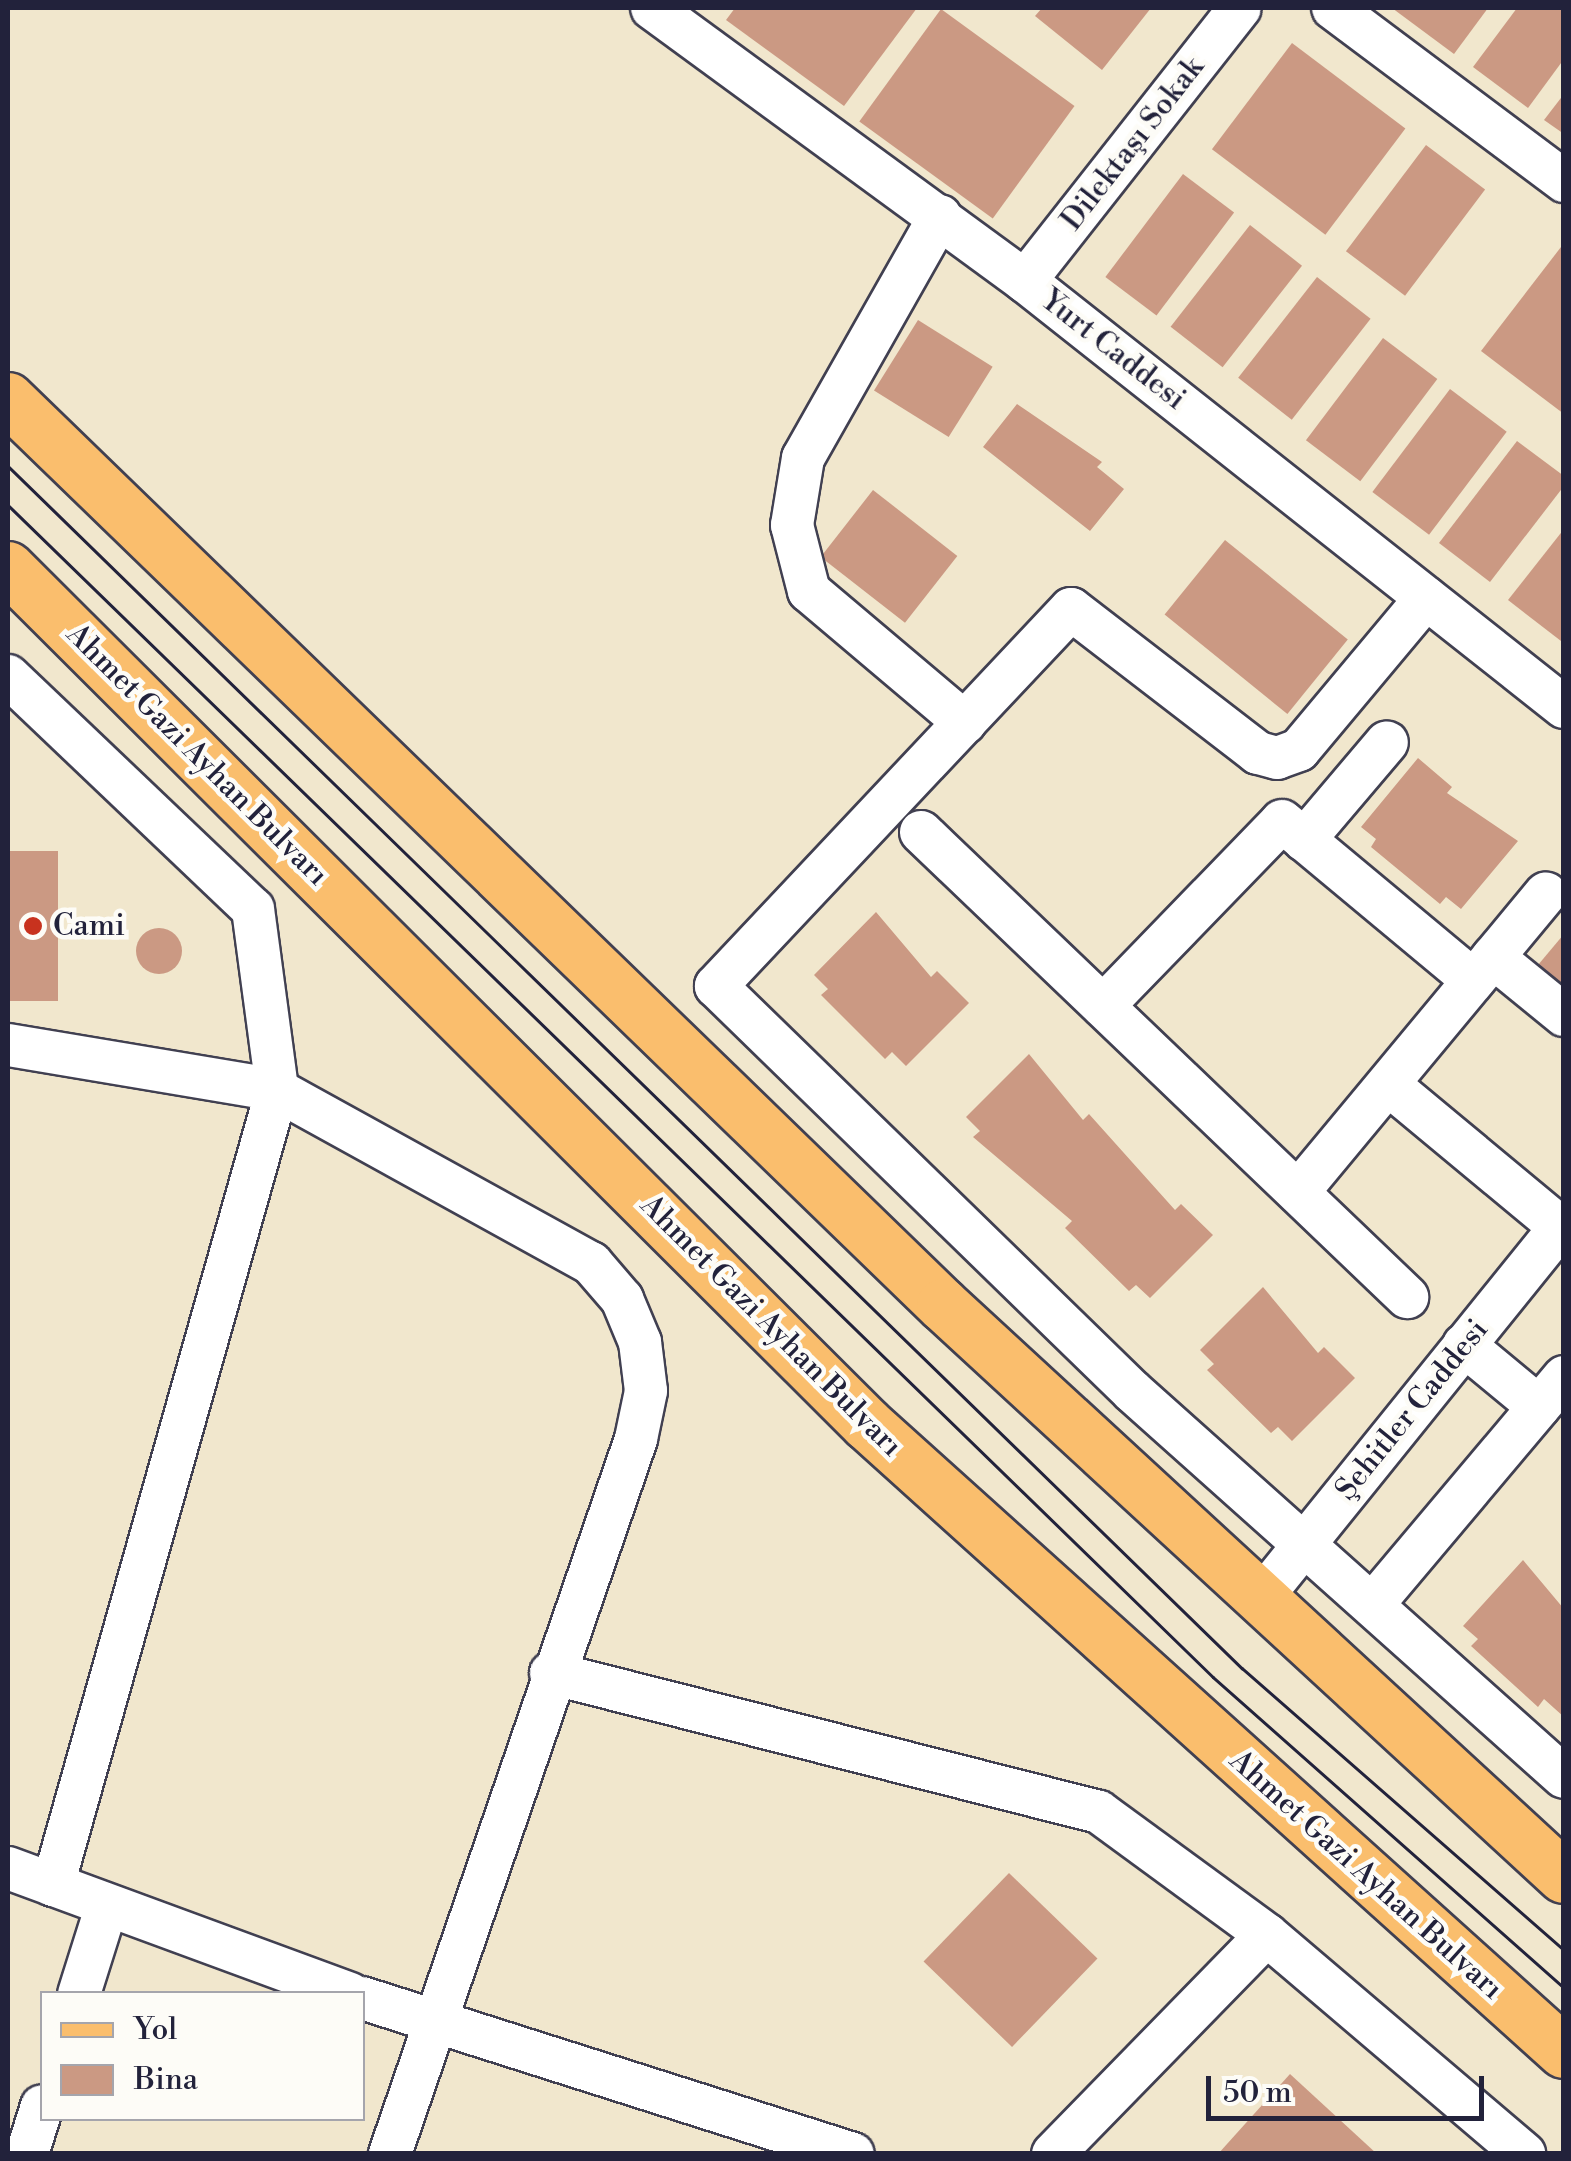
<!DOCTYPE html>
<html>
<head>
<meta charset="utf-8">
<style>
  body { margin:0 }
  #map { position:relative; width:1571px; height:2161px; overflow:hidden; background:#f1e7cd; font-family:"Libre Bodoni",serif }
  div>[style] { position:absolute }
  [style*='--x'] { left:calc(var(--x)*1px); top:calc(var(--y)*1px); width:calc(var(--w)*1px); rotate:calc(var(--a)*1deg) }
  .building>* { inset:0; background:#cb9983; transform-origin:0 0 }
  .round { border-radius:50% }
  .roads { filter:drop-shadow(2px 0 #414051) drop-shadow(-2px 0 #414051) drop-shadow(0 2px #414051) drop-shadow(0 -2px #414051) }
  .minor>* { height:42px; margin:-21px; padding:0 21px; transform-origin:21px; border-radius:21px; background:#fff }
  .major>* { height:52px; margin:-26px; padding:0 26px; transform-origin:26px; border-radius:26px; background:#fabe6d }
  .tram>* { height:2.5px; margin:-1.25px; padding:0 1.25px; transform-origin:1.25px; border-radius:1.25px; background:#22223b }
  .dots>* { width:28px; height:28px; translate:-50% -50%; box-sizing:border-box; border:5px solid #fdfcf7; border-radius:50% }
  span { translate:-50% -50%; white-space:nowrap; text-align:center; line-height:1.15; -webkit-text-stroke:9px #fdfcf7; paint-order:stroke }
  .street-label { font-size:30px; color:#22223b }
  .poi-label { font-size:30px; color:#22223b }
  .left { translate:0 -50%; text-align:left }
  .frame { position:absolute; inset:0; border:10px solid #22223b; pointer-events:none }
  .legend { position:absolute; left:40px; top:1991px; width:325px; height:130px; box-sizing:border-box; background:#fdfcf7; border:2px solid #a5a5ac; margin:0; padding:12px 18px; list-style:none; font-size:30px; color:#22223b }
  .legend li { display:flex; align-items:center; gap:20px; height:50px }
  .legend b { width:50px; border:2px solid #a5a5ac }
  .scale { position:absolute; left:1206px; top:2076px; width:278px; height:45px; box-sizing:border-box; border:5px solid #22223b; border-top:0; padding-left:12px; font-size:30px; line-height:35px; white-space:nowrap; color:#22223b; -webkit-text-stroke:8px #fdfcf7; paint-order:stroke }
</style>
</head>
<body>
<div id="map">
  <div class="building">
    <div style="clip-path:polygon(735px 8px,917px 8px,844px 106px,726px 20px)"></div>
    <div style="clip-path:polygon(1042px 8px,1151px 8px,1102px 70px,1035px 16px)"></div>
    <div style="clip-path:polygon(1392px 8px,1488px 8px,1454px 54px)"></div>
    <div style="clip-path:polygon(1517px 8px,1564px 8px,1564px 59px,1528px 108px,1473px 67px)"></div>
    <div style="left:941px;top:9px;width:165px;height:139px;rotate:36deg"></div>
    <div style="left:1292px;top:43px;width:142px;height:133px;rotate:37deg"></div>
    <div style="clip-path:polygon(1564px 94px,1564px 134px,1544px 120px)"></div>
    <div style="left:1426px;top:145px;width:74px;height:133px;rotate:37deg"></div>
    <div style="left:1183px;top:174px;width:64px;height:129px;rotate:37deg"></div>
    <div style="left:1250px;top:225px;width:66px;height:129px;rotate:38deg"></div>
    <div style="clip-path:polygon(1561px 247px,1564px 249px,1564px 414px,1481px 351px)"></div>
    <div style="left:1317px;top:277px;width:68px;height:128px;rotate:38deg"></div>
    <div style="left:918px;top:320px;width:88px;height:83px;rotate:32deg"></div>
    <div style="left:1383px;top:338px;width:68px;height:128px;rotate:37deg"></div>
    <div style="left:1450px;top:389px;width:71px;height:129px;rotate:37deg"></div>
    <div style="clip-path:polygon(1017px 404px,1102px 462px,1097px 467px,1124px 489px,1090px 531px,983px 447px)"></div>
    <div style="clip-path:polygon(1517px 441px,1564px 476px,1564px 486px,1490px 582px,1439px 543px)"></div>
    <div style="left:873px;top:490px;width:107px;height:85px;rotate:38deg"></div>
    <div style="clip-path:polygon(1564px 529px,1564px 639px,1561px 641px,1508px 600px)"></div>
    <div style="left:1225px;top:540px;width:158px;height:96px;rotate:39deg"></div>
    <div style="clip-path:polygon(1418px 758px,1452px 787px,1447px 793px,1518px 841px,1461px 909px,1446px 897px,1440px 904px,1371px 847px,1376px 839px,1361px 827px)"></div>
    <div style="left:8px;top:851px;width:50px;height:150px"></div>
    <div style="clip-path:polygon(876px 912px,931px 977px,937px 971px,969px 1003px,906px 1066px,892px 1052px,885px 1059px,821px 995px,828px 989px,814px 975px)"></div>
    <div class="round" style="left:136px;top:928px;width:46px;height:46px"></div>
    <div style="clip-path:polygon(1564px 934px,1564px 999px,1538px 965px)"></div>
    <div style="clip-path:polygon(1029px 1054px,1083px 1120px,1089px 1114px,1175px 1210px,1181px 1204px,1213px 1235px,1150px 1298px,1136px 1285px,1129px 1291px,1065px 1228px,1072px 1221px,973px 1137px,980px 1131px,966px 1117px)"></div>
    <div style="clip-path:polygon(1263px 1287px,1318px 1353px,1324px 1347px,1355px 1378px,1292px 1441px,1278px 1427px,1271px 1433px,1207px 1370px,1214px 1364px,1200px 1350px)"></div>
    <div style="clip-path:polygon(1523px 1560px,1564px 1609px,1564px 1717px,1544px 1699px,1538px 1707px,1471px 1646px,1478px 1639px,1463px 1626px)"></div>
    <div style="left:1009px;top:1873px;width:123px;height:123px;rotate:44deg"></div>
    <div style="clip-path:polygon(1290px 2074px,1377px 2154px,1218px 2154px)"></div>
  </div>
  <div class="roads">
    <div class="minor">
      <div style="--x:652;--y:8;--w:462;--a:36.2"></div>
      <div style="--x:1025;--y:281;--w:687;--a:38.32"></div>
      <div style="--x:1333;--y:8;--w:289;--a:36.8"></div>
      <div style="--x:940;--y:216;--w:278;--a:119.5"></div>
      <div style="--x:803;--y:458;--w:68;--a:99.3"></div>
      <div style="--x:792;--y:525;--w:68;--a:75.6"></div>
      <div style="--x:809;--y:591;--w:204;--a:40.2"></div>
      <div style="--x:1025;--y:281;--w:347;--a:-51.8"></div>
      <div style="--x:1426;--y:598;--w:198;--a:129.9"></div>
      <div style="--x:1299;--y:750;--w:23;--a:160"></div>
      <div style="--x:1277;--y:758;--w:20;--a:-165"></div>
      <div style="--x:1258;--y:753;--w:236;--a:-142.4"></div>
      <div style="--x:1071;--y:609;--w:518;--a:133.28"></div>
      <div style="--x:716;--y:986;--w:581;--a:44.23"></div>
      <div style="--x:1132;--y:1391;--w:579;--a:41.78"></div>
      <div style="--x:8;--y:676;--w:338;--a:43.6"></div>
      <div style="--x:253;--y:909;--w:183;--a:82.4"></div>
      <div style="--x:277;--y:1090;--w:826;--a:105.74"></div>
      <div style="--x:921;--y:832;--w:673;--a:43.73"></div>
      <div style="--x:1304;--y:840;--w:128;--a:-49.7"></div>
      <div style="--x:1493;--y:957;--w:92;--a:39.2"></div>
      <div style="--x:1103;--y:1006;--w:257;--a:-45.9"></div>
      <div style="--x:1282;--y:821;--w:249;--a:39.8"></div>
      <div style="--x:8;--y:1045;--w:273;--a:9.5"></div>
      <div style="--x:277;--y:1090;--w:359;--a:28.9"></div>
      <div style="--x:591;--y:1263;--w:48;--a:49.3"></div>
      <div style="--x:622;--y:1299;--w:47;--a:67.3"></div>
      <div style="--x:640;--y:1342;--w:49;--a:83"></div>
      <div style="--x:646;--y:1391;--w:49;--a:101.8"></div>
      <div style="--x:636;--y:1439;--w:756;--a:108.99"></div>
      <div style="--x:1389;--y:1085;--w:222;--a:39.7"></div>
      <div style="--x:1298;--y:1192;--w:388;--a:-50.3"></div>
      <div style="--x:1464;--y:1345;--w:97;--a:39.6"></div>
      <div style="--x:1261;--y:1598;--w:483;--a:-51.1"></div>
      <div style="--x:1373;--y:1604;--w:297;--a:-49.9"></div>
      <div style="--x:551;--y:1673;--w:565;--a:14.23"></div>
      <div style="--x:1099;--y:1812;--w:208;--a:36.2"></div>
      <div style="--x:1267;--y:1935;--w:338;--a:40.4"></div>
      <div style="--x:8;--y:1868;--w:364;--a:20.2"></div>
      <div style="--x:79;--y:1994;--w:93;--a:-72.5"></div>
      <div style="--x:362;--y:1998;--w:515;--a:17.63"></div>
      <div style="--x:27;--y:2154;--w:50;--a:-72.6"></div>
      <div style="--x:1053;--y:2154;--w:306;--a:-45.7"></div>
    </div>
    <div class="major">
      <div style="--x:8;--y:399;--w:1302;--a:44.1"></div>
      <div style="--x:943;--y:1305;--w:844;--a:42.65"></div>
      <div style="--x:8;--y:568;--w:1213;--a:44.9"></div>
      <div style="--x:867;--y:1424;--w:938;--a:42.02"></div>
    </div>
  </div>
  <div class="tram">
    <div style="--x:8;--y:466;--w:1723;--a:44.25"></div>
    <div style="--x:1242;--y:1668;--w:428;--a:41.2"></div>
    <div style="--x:8;--y:505;--w:1681;--a:44.2"></div>
    <div style="--x:1213;--y:1677;--w:469;--a:41.5"></div>
  </div>
  <div class="dots">
    <div style="left:33px;top:926px;background:#c8321e"></div>
  </div>
  <div class="street-label">
    <span style="left:1133px;top:144px;rotate:-52deg">Dilektaşı Sokak</span>
    <span style="left:1113px;top:350px;rotate:38deg">Yurt Caddesi</span>
    <span style="left:197px;top:755px;rotate:45deg">Ahmet Gazi Ayhan Bulvarı</span>
    <span style="left:771px;top:1326px;rotate:45deg">Ahmet Gazi Ayhan Bulvarı</span>
    <span style="left:1412px;top:1410px;rotate:-51deg">Şehitler Caddesi</span>
    <span style="left:1366px;top:1875px;rotate:42deg">Ahmet Gazi Ayhan Bulvarı</span>
  </div>
  <div class="poi-label">
    <span class="left" style="left:53px;top:926px">Cami</span>
  </div>
  <div class="frame"></div>
  <ul class="legend">
  <li><b style="height:12px;background:#fabe6d"></b>Yol</li>
  <li><b style="height:28px;background:#cb9983"></b>Bina</li>
  </ul>
  <div class="scale">50 m</div>
</div>
</body>
</html>
